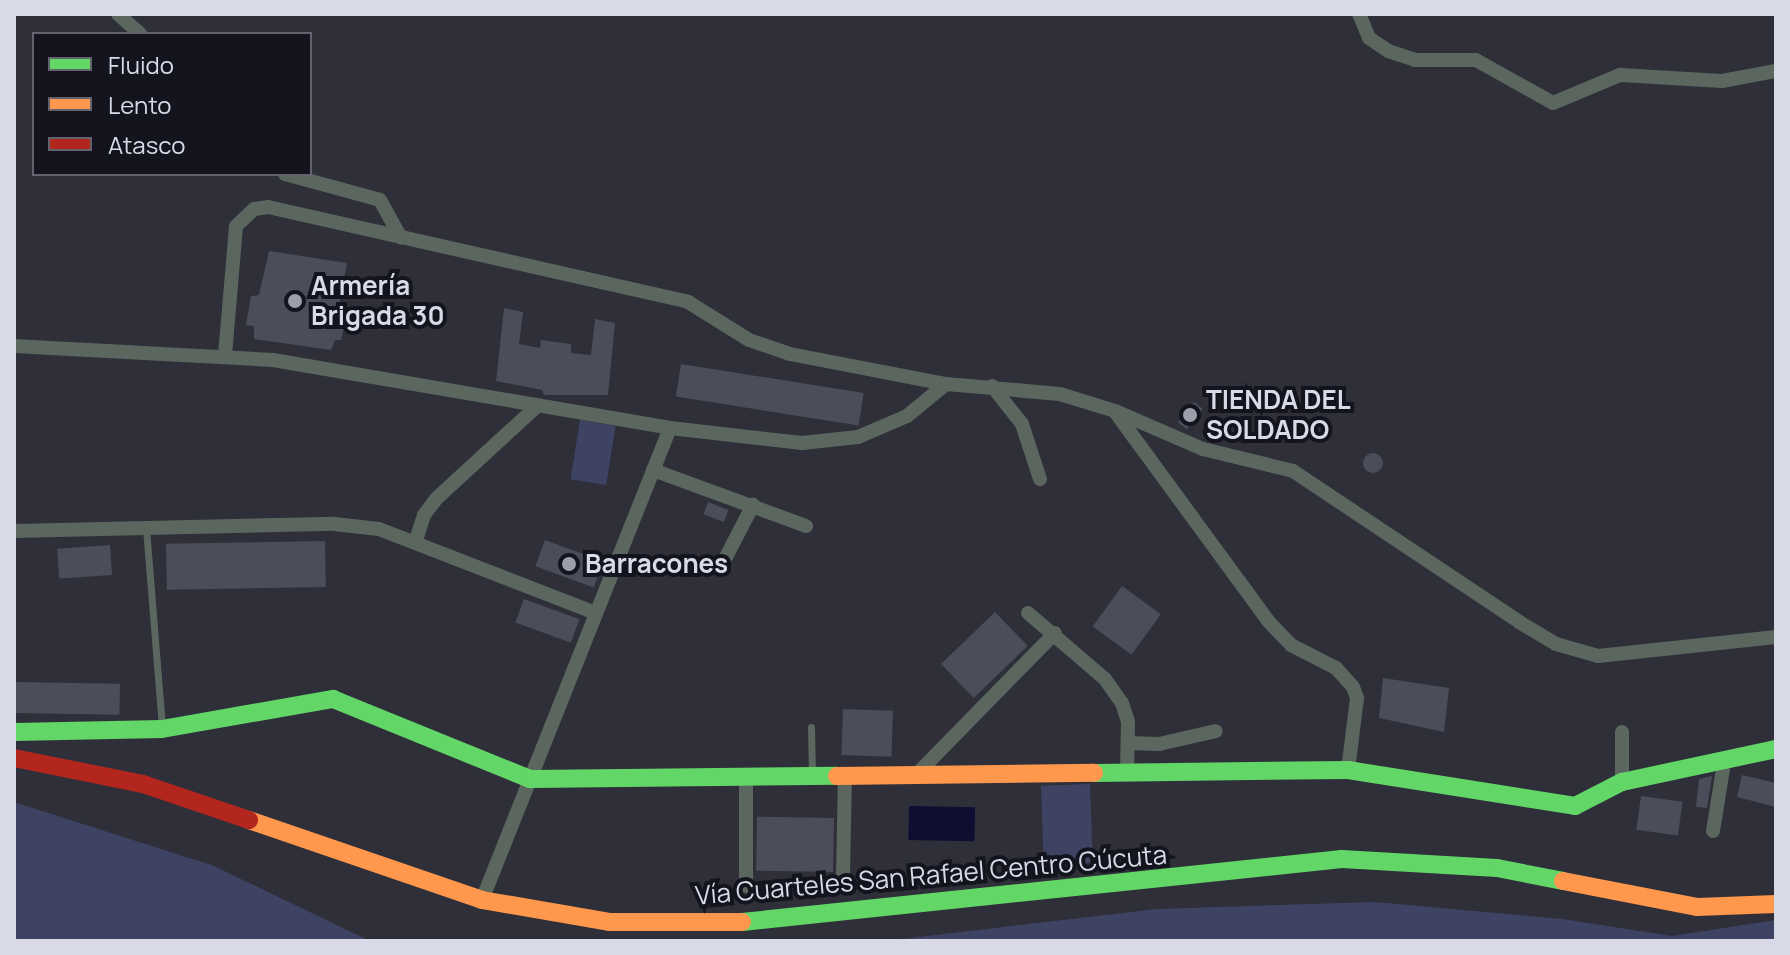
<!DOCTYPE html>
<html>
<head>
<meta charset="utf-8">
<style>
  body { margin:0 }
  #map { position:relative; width:1790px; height:955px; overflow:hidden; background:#2e2f39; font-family:Manrope,sans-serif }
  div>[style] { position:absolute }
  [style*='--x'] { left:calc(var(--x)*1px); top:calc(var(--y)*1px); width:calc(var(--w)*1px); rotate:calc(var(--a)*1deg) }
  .green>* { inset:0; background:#3f4363; transform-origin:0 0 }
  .water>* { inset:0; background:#0f0d31; transform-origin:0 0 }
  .building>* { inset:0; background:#4c4d5a; transform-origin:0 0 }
  .round { border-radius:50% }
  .lane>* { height:7px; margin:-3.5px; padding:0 3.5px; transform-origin:3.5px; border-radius:3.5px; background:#5b665f }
  .street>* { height:14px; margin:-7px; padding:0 7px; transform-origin:7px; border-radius:7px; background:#5b665f }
  .fast>* { height:18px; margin:-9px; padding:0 9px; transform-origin:9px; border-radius:9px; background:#63d668 }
  .slow>* { height:18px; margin:-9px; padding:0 9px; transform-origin:9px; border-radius:9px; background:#ff974d }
  .jam>* { height:18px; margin:-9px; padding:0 9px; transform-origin:9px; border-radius:9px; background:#b3261e }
  .dots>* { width:22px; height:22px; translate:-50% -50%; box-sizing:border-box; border:4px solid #13141d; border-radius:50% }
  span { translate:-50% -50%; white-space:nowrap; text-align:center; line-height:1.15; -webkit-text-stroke:8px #13141d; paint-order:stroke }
  .poi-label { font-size:26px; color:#d8dae7; font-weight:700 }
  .left { translate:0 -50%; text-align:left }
  .street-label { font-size:26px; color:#d8dae7 }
  .frame { position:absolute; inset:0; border:16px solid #d8dae7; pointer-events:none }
  .legend { position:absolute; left:32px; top:32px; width:280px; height:144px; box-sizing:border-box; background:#13141d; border:2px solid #62636e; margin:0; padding:10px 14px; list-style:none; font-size:24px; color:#d8dae7 }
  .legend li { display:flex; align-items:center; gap:16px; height:40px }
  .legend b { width:40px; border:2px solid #62636e }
</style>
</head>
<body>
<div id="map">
  <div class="green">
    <div style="left:580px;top:420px;width:36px;height:60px;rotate:9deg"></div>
    <div style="left:1090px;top:784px;width:79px;height:49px;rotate:88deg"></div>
    <div style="clip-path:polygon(14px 802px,214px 866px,370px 941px,14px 941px)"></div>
    <div style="clip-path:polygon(1375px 902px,1562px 919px,1672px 936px,1776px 920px,1776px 941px,885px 941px,1157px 909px)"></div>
  </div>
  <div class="water">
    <div style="left:909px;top:806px;width:66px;height:34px;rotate:1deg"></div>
  </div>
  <div class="building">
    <div style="clip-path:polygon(269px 251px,347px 263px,339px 306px,348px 311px,341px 340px,335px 340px,331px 350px,254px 339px,254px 326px,246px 325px,251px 296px,259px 295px)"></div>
    <div style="clip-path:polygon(504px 308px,523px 312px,519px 344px,540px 348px,541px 340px,571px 344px,571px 353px,591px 355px,595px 319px,615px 323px,608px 395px,544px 395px,542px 390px,496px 381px)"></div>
    <div style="left:681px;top:364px;width:185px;height:33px;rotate:9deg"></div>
    <div style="left:1194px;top:402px;width:11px;height:26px;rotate:38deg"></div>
    <div class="round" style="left:1363px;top:453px;width:20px;height:20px"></div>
    <div style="left:708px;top:502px;width:22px;height:13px;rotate:21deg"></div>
    <div style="left:545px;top:540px;width:62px;height:28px;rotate:20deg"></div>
    <div style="left:325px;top:541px;width:46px;height:159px;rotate:89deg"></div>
    <div style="left:110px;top:545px;width:30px;height:53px;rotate:86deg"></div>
    <div style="left:1122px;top:586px;width:48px;height:50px;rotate:36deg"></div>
    <div style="left:524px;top:599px;width:59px;height:25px;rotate:20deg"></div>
    <div style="left:995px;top:612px;width:47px;height:75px;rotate:46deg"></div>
    <div style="clip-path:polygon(1383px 678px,1449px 688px,1444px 732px,1379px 718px)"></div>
    <div style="left:14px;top:682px;width:106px;height:31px;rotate:1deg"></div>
    <div style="left:843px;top:709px;width:50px;height:46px;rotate:2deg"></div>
    <div style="clip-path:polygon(1742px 775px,1776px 783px,1776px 807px,1737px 797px)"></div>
    <div style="clip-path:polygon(1712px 776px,1707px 808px,1696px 807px,1699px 779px)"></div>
    <div style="left:1641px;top:796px;width:42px;height:34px;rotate:8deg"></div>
    <div style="left:834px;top:818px;width:54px;height:77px;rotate:91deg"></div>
  </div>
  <div class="lane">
    <div style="--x:146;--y:528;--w:200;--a:85.4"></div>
    <div style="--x:811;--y:727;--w:46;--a:88.8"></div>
  </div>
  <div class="street">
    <div style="--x:118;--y:14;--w:30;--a:42"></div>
    <div style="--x:1359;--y:14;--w:26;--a:67"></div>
    <div style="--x:1369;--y:38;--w:23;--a:34"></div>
    <div style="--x:1388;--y:51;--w:28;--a:18"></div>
    <div style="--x:1415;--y:60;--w:61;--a:0"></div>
    <div style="--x:1476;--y:60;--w:88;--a:29.2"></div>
    <div style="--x:1553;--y:103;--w:73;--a:-22.7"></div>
    <div style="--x:1620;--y:75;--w:102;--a:3.4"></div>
    <div style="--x:1722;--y:81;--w:55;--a:-10.5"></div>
    <div style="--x:285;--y:174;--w:98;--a:15.3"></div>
    <div style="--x:380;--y:200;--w:43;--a:61.1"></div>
    <div style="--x:14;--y:346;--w:259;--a:3.1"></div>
    <div style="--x:273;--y:360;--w:403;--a:9.7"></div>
    <div style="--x:670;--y:428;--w:133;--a:6.5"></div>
    <div style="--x:802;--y:443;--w:56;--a:-6.1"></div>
    <div style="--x:858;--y:437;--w:53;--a:-23.2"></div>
    <div style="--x:907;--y:416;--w:50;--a:-39.4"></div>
    <div style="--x:225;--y:355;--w:129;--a:-85.1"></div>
    <div style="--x:236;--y:226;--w:25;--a:-43"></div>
    <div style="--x:254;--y:209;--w:14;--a:-8"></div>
    <div style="--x:268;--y:207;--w:431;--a:12.7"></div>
    <div style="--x:688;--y:302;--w:72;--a:31.9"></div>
    <div style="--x:749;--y:340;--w:43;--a:18.9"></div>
    <div style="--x:790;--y:354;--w:159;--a:10.9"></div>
    <div style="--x:946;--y:384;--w:114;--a:5"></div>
    <div style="--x:1060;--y:394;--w:58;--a:17.2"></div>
    <div style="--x:1115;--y:411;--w:96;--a:23.4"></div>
    <div style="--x:1203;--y:449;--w:93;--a:13.7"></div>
    <div style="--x:1293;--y:471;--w:272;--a:33.7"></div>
    <div style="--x:1519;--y:622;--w:43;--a:30.7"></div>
    <div style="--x:1556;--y:644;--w:44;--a:15.9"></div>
    <div style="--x:1598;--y:656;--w:179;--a:-6.1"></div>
    <div style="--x:992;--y:386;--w:48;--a:51.7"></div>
    <div style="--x:1022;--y:424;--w:58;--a:71.9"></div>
    <div style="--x:1116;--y:413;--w:258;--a:53.8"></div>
    <div style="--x:1268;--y:621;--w:33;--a:46"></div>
    <div style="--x:1291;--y:645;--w:51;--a:27.1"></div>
    <div style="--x:1336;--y:668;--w:25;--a:48"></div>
    <div style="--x:1353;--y:687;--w:12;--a:70"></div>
    <div style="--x:1357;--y:698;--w:73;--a:97.1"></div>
    <div style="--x:653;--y:470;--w:163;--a:20.1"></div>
    <div style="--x:14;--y:531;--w:320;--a:-1.3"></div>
    <div style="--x:334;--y:524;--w:45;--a:6.3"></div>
    <div style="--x:379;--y:529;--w:233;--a:21.2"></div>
    <div style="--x:416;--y:540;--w:26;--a:-72"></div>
    <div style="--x:424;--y:515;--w:21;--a:-53"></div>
    <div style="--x:437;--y:498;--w:134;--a:-42.6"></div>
    <div style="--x:726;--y:557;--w:59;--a:-62.6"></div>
    <div style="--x:1028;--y:613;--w:101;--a:40.6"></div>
    <div style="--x:1105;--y:679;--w:29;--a:55"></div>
    <div style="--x:1122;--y:703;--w:20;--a:72"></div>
    <div style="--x:1128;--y:722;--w:51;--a:91.1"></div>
    <div style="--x:1622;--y:732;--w:50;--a:90"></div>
    <div style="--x:1128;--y:743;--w:31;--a:2"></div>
    <div style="--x:1159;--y:744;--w:58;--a:-12.8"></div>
    <div style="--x:915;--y:776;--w:200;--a:-45.6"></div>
    <div style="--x:746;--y:777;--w:109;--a:90"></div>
    <div style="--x:1713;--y:831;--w:69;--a:-80.8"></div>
    <div style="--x:843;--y:877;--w:101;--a:-88.9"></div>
    <div style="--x:482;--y:900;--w:508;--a:-68.28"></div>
  </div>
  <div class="fast">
    <div style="--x:14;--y:732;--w:148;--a:-1.2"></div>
    <div style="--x:162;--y:729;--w:174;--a:-10"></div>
    <div style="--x:333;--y:699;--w:213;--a:22.1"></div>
    <div style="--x:530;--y:779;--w:307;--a:-0.6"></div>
    <div style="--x:1094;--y:773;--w:254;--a:-0.7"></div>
    <div style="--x:1348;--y:770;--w:230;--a:9"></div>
    <div style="--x:1575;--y:806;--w:53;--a:-27.1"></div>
    <div style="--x:1622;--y:782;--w:157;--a:-12.1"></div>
    <div style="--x:742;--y:922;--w:603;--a:-5.99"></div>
    <div style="--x:1342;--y:859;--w:155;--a:3.3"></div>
    <div style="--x:1497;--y:868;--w:67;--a:11.1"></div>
  </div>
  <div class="slow">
    <div style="--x:837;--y:776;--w:257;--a:-0.7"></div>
    <div style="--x:249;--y:820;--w:246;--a:18.9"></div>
    <div style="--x:482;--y:900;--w:129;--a:9.8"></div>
    <div style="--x:609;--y:922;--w:133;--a:0"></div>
    <div style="--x:1563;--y:881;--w:136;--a:11"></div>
    <div style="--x:1697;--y:907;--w:79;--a:-2.2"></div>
  </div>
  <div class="jam">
    <div style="--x:14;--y:758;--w:132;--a:11.4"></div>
    <div style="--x:143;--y:784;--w:112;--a:18.8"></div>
  </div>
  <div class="dots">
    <div style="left:295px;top:301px;background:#9c9eaa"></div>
    <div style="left:1190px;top:415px;background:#9c9eaa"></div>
    <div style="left:569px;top:564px;background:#9c9eaa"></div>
  </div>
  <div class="poi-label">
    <span class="left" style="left:311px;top:301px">Armería<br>Brigada 30</span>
    <span class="left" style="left:1206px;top:415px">TIENDA DEL<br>SOLDADO</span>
    <span class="left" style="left:585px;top:564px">Barracones</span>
  </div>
  <div class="street-label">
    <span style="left:931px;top:875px;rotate:-5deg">Vía Cuarteles San Rafael Centro Cúcuta</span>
  </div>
  <div class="frame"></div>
  <ul class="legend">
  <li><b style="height:10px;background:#63d668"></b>Fluido</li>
  <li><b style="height:10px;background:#ff974d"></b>Lento</li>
  <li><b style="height:10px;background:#b3261e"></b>Atasco</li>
  </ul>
</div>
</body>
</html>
